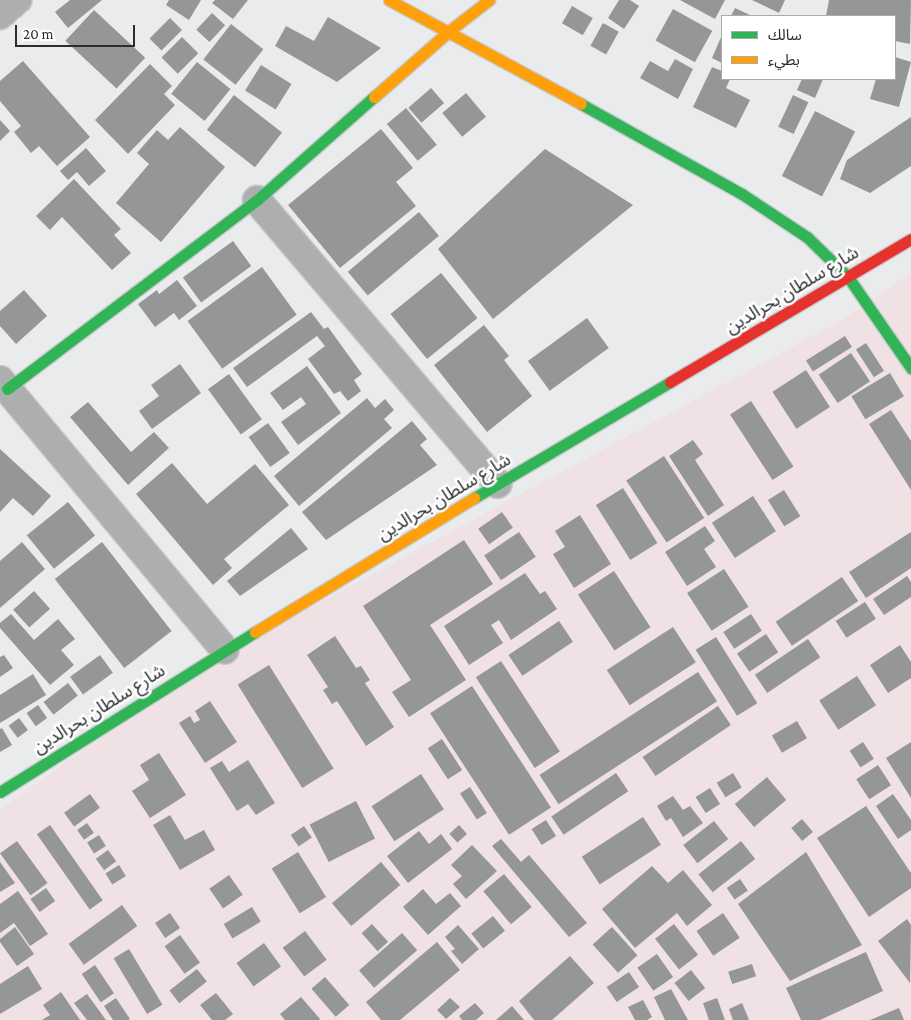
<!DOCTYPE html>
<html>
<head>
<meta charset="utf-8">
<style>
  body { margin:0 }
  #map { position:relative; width:911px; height:1020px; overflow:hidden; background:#e9ebed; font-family:"Crimson Pro","Noto Sans Arabic",serif }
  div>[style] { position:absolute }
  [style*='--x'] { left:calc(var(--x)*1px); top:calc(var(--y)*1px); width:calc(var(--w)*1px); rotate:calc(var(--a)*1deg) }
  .commercial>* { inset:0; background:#efe1e4 }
  .building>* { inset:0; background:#959698; transform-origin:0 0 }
  .roads { filter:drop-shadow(1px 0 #c7c9ca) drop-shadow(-1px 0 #c7c9ca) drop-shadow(0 1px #c7c9ca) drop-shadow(0 -1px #c7c9ca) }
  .street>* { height:28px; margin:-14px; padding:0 14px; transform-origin:14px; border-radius:14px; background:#adaeaf }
  .fast>* { height:11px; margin:-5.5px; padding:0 5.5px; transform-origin:5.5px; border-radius:5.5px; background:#30b455 }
  .slow>* { height:11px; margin:-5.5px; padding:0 5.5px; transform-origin:5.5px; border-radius:5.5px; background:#ff9f0a }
  .jam>* { height:11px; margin:-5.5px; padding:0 5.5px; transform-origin:5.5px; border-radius:5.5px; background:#e5322d }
  span { translate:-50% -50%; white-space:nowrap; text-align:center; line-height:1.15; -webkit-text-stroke:5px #fff; paint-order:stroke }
  .street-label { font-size:18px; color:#2a2c2d }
  .legend { position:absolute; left:721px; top:15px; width:175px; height:65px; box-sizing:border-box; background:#fff; border:1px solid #aaabab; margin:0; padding:6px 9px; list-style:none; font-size:15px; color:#2a2c2d }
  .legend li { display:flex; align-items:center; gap:10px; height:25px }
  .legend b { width:25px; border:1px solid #aaabab }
  .scale { position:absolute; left:15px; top:25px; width:120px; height:22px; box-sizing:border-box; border:2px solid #2a2c2d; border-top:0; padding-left:6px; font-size:15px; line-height:18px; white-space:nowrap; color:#2a2c2d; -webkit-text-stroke:4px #fff; paint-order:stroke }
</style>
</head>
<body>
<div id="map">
  <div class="commercial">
    <div style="clip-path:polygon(911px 273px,911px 1020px,0 1020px,0 810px,89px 746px,299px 614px,837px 323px)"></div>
  </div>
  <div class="building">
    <div style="clip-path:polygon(70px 0,102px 0,68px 28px,55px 12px)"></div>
    <div style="clip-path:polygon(169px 0,201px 0,189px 20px,166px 5px)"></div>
    <div style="clip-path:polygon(215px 0,248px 0,233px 19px,212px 3px)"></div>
    <div style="clip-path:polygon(619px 0,630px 0,639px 6px,624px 29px,608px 18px)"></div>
    <div style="clip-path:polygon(680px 0,725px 0,715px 19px)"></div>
    <div style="clip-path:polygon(752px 0,785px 0,779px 13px)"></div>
    <div style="clip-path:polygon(829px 0,911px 0,910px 44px,895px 41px,895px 16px,826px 16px)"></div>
    <div style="left:572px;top:6px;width:24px;height:20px;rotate:30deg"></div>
    <div style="clip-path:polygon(735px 8px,752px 16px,731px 16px)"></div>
    <div style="left:673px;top:9px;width:45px;height:36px;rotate:29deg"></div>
    <div style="left:94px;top:10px;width:70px;height:42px;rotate:43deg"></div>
    <div style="left:212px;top:13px;width:18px;height:23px;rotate:43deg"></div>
    <div style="clip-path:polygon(328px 17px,381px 48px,337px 82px,275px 46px,286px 26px,314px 41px)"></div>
    <div style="left:170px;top:18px;width:17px;height:29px;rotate:45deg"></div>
    <div style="left:603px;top:23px;width:18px;height:26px;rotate:29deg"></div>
    <div style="left:231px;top:24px;width:41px;height:45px;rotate:38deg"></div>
    <div style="clip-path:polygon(722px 35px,722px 63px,712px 58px)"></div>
    <div style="left:182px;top:37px;width:23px;height:29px;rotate:45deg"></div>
    <div style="clip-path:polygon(895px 57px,911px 62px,899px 107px,870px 99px,876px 79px,895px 79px)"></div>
    <div style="clip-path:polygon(675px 59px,693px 69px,678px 99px,640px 78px,650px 61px,668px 71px)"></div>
    <div style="clip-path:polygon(23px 61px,90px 137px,57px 166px,39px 146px,31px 153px,14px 132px,21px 126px,0 101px,0 81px)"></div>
    <div style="left:197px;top:62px;width:43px;height:41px;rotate:39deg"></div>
    <div style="clip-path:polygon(150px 64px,172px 86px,164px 94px,175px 105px,128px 154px,95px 120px)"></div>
    <div style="left:261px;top:65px;width:36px;height:30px;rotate:32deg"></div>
    <div style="clip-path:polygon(712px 67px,722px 71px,722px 79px,730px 79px,726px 88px,750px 100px,736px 128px,693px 107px)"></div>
    <div style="clip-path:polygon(802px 79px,823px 79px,815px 98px,797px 90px)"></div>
    <div style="left:431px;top:88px;width:20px;height:30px;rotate:49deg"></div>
    <div style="left:466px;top:93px;width:31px;height:31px;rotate:50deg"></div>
    <div style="left:234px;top:95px;width:61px;height:44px;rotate:38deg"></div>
    <div style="left:793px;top:95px;width:17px;height:35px;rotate:25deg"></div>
    <div style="left:406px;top:108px;width:48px;height:25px;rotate:50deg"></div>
    <div style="left:815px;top:111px;width:45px;height:73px;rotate:27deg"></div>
    <div style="clip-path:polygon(911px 117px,911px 166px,870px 193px,840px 179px,847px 160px)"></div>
    <div style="clip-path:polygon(0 120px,10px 131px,0 141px)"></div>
    <div style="clip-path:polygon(180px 127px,225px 167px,161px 242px,116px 203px,149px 164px,137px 153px,157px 130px,168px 140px)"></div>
    <div style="clip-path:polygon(381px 129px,413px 168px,396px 182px,416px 206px,340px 268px,288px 205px)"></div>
    <div style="clip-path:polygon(86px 148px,106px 171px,89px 186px,77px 172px,68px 180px,60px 171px)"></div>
    <div style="clip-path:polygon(545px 149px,633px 205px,493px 319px,438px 249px)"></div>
    <div style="clip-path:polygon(74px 179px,121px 229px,114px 235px,131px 253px,112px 270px,62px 217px,50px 230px,36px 216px)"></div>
    <div style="left:419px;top:212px;width:31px;height:93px;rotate:50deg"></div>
    <div style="left:233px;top:241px;width:31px;height:62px;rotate:54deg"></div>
    <div style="left:262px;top:267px;width:59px;height:92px;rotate:54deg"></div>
    <div style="left:441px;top:273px;width:58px;height:65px;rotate:51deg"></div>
    <div style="clip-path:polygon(177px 280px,197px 306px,179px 320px,174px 313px,155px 327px,138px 304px,157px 290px,159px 294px)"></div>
    <div style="clip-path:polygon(24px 290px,47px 316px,16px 344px,0 326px,0 311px)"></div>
    <div style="clip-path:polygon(311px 312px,324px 329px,328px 327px,362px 374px,354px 380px,361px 391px,348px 401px,340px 391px,334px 394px,308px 359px,325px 346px,317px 336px,247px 387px,233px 368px)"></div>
    <div style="left:587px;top:318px;width:37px;height:73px;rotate:54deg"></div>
    <div style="clip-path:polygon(484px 325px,509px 356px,504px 360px,532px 396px,487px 432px,434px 365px)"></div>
    <div style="left:845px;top:336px;width:13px;height:46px;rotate:58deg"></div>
    <div style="left:866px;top:343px;width:33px;height:12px;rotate:57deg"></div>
    <div style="left:851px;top:353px;width:34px;height:39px;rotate:56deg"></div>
    <div style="clip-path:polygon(180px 364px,201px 393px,152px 429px,139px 411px,159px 396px,151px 385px)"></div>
    <div style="clip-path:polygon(307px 366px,341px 413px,298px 445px,281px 422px,306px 404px,301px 397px,283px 410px,270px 393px)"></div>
    <div style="left:806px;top:370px;width:44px;height:40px;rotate:57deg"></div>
    <div style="left:890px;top:373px;width:27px;height:45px;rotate:59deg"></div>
    <div style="left:229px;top:374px;width:56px;height:26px;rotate:54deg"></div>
    <div style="clip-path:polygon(367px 398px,375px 408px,385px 399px,394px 410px,384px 419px,392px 428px,299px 506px,274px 476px)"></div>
    <div style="left:751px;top:401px;width:78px;height:25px;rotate:57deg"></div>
    <div style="clip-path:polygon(88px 402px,131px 452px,154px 432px,169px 448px,128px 485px,70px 417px)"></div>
    <div style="clip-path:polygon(891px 410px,911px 441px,911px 490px,869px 424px)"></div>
    <div style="clip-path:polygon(412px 421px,427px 439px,420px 445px,437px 465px,326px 540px,302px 512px)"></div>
    <div style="left:268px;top:423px;width:37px;height:24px;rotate:54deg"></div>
    <div style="clip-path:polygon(693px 440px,703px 454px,695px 460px,724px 505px,708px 516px,669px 456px)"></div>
    <div style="clip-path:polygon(0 449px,51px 496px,33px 516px,13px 498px,0 512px)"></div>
    <div style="left:664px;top:456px;width:74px;height:45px;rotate:57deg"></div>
    <div style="clip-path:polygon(172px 463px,207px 504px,255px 464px,289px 505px,224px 559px,232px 568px,213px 585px,136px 494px)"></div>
    <div style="left:623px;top:488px;width:65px;height:32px;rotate:58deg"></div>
    <div style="left:784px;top:490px;width:31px;height:19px;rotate:58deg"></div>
    <div style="left:753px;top:496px;width:42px;height:49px;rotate:57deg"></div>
    <div style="left:68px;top:502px;width:43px;height:53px;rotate:51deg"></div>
    <div style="left:502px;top:512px;width:19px;height:29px;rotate:55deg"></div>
    <div style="clip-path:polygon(580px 515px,611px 564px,574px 588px,553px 554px,565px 547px,555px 531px)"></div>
    <div style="clip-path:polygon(705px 526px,715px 541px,704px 549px,716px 567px,687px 586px,665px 552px)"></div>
    <div style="clip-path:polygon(291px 528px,308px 549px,240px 596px,227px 581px)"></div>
    <div style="left:519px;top:532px;width:30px;height:42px;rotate:56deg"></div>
    <div style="clip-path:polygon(911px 532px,911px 568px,866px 598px,849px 572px)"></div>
    <div style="clip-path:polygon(464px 540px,493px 584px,430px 625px,466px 680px,409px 717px,392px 692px,411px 680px,363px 606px)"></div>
    <div style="clip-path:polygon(22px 542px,45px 569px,0 608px,0 561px)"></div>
    <div style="left:102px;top:542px;width:113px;height:60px;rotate:52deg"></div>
    <div style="left:724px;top:569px;width:45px;height:44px;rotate:57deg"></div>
    <div style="left:614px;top:571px;width:67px;height:43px;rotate:57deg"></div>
    <div style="clip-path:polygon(525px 573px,540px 594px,545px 591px,557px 609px,511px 640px,499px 620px,491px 625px,503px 643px,469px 665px,444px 626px)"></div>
    <div style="clip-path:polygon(907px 576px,911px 582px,911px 597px,884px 615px,873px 599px)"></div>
    <div style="left:842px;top:577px;width:29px;height:80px;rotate:56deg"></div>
    <div style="left:34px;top:591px;width:24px;height:28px;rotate:48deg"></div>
    <div style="left:865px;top:602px;width:20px;height:35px;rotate:57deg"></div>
    <div style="clip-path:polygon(11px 614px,34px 640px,58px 619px,75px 639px,61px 650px,74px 665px,50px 685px,0 628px,0 623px)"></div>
    <div style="left:751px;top:614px;width:20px;height:33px;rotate:57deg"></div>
    <div style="left:559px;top:621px;width:25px;height:61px;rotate:56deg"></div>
    <div style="left:673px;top:627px;width:42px;height:79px;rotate:57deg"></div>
    <div style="left:766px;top:634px;width:22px;height:35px;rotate:56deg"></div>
    <div style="clip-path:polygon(335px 636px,356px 668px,361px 666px,370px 680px,365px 683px,394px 727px,366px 746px,337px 701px,332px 704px,323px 690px,328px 687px,307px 655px)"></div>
    <div style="left:716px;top:637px;width:78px;height:24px;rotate:58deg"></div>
    <div style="left:808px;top:639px;width:22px;height:64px;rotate:56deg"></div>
    <div style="clip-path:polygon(900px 645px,911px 662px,911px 678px,888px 693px,870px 665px)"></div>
    <div style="clip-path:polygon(4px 655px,13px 668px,0 677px,0 657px)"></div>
    <div style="left:100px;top:655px;width:22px;height:37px;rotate:54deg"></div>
    <div style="left:501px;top:661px;width:108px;height:30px;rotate:57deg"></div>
    <div style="left:269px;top:665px;width:122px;height:37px;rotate:58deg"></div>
    <div style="left:698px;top:672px;width:35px;height:189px;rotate:57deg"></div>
    <div style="clip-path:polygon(33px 674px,46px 695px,0 723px,0 695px)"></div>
    <div style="left:857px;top:676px;width:35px;height:45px;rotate:57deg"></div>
    <div style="left:68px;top:683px;width:16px;height:31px;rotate:52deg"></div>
    <div style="left:472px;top:686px;width:145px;height:50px;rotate:57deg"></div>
    <div style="clip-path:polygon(210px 701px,237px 742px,205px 763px,179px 723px,190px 716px,194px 723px,200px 720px,195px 711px)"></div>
    <div style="left:38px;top:705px;width:16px;height:14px;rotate:55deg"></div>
    <div style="left:718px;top:706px;width:23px;height:91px;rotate:56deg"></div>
    <div style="left:19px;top:718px;width:15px;height:13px;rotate:53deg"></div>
    <div style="left:797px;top:721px;width:20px;height:29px;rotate:60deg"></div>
    <div style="clip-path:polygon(2px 728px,12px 745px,0 752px,0 729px)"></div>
    <div style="left:442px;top:739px;width:37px;height:17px;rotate:57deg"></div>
    <div style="left:863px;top:742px;width:20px;height:16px;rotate:57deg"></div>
    <div style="clip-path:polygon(911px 742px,911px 798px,886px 758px)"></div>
    <div style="clip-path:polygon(159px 753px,186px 795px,150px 818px,132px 791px,149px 780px,140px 765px)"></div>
    <div style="clip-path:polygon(248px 760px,275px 803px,256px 815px,248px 804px,237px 811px,210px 768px,222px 761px,229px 772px)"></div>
    <div style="left:878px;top:765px;width:24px;height:26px;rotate:57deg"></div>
    <div style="left:616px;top:773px;width:22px;height:78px;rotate:56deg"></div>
    <div style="left:733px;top:773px;width:17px;height:19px;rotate:59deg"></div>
    <div style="left:421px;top:774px;width:42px;height:59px;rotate:57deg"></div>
    <div style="left:767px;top:777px;width:30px;height:42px;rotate:50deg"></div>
    <div style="left:470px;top:787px;width:31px;height:12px;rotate:57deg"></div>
    <div style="left:710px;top:788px;width:19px;height:17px;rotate:58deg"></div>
    <div style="left:90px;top:794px;width:17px;height:32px;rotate:54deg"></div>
    <div style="clip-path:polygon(893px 794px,911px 820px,911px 830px,898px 839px,876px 806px)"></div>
    <div style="clip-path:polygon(673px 796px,683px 810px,690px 806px,703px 823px,683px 837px,671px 818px,666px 821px,657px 806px)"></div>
    <div style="left:356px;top:801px;width:42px;height:52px;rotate:63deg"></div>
    <div style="clip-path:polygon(866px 806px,911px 873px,911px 888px,869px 917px,817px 838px)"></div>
    <div style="clip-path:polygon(170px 815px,185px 840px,204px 830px,215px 850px,180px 870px,153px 825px)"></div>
    <div style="left:643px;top:817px;width:33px;height:73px;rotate:57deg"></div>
    <div style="left:802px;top:819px;width:17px;height:14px;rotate:50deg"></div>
    <div style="left:546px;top:820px;width:19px;height:17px;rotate:58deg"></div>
    <div style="left:714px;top:821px;width:23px;height:39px;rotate:52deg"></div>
    <div style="left:87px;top:823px;width:12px;height:12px;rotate:55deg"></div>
    <div style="left:50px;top:825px;width:92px;height:16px;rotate:55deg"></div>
    <div style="left:459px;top:825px;width:12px;height:13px;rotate:48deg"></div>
    <div style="left:304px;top:826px;width:14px;height:16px;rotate:56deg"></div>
    <div style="clip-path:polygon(419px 831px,429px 844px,441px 834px,452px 849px,408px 883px,387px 856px)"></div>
    <div style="left:99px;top:835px;width:13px;height:14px;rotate:58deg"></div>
    <div style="clip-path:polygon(501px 839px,521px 862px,529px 855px,587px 923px,569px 937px,492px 846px)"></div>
    <div style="left:17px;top:841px;width:52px;height:21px;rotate:54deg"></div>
    <div style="left:741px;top:841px;width:23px;height:54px;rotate:52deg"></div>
    <div style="clip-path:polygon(472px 845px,497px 871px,466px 899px,453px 884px,462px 876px,451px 865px)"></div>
    <div style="left:108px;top:850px;width:14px;height:15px;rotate:54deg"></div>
    <div style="left:298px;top:852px;width:53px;height:31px;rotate:58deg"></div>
    <div style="clip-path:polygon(806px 852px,862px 945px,790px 981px,738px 904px)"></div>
    <div style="clip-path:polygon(0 862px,15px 883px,0 892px)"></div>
    <div style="left:381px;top:862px;width:30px;height:64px;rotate:50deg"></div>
    <div style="left:119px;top:865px;width:13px;height:16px;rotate:58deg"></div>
    <div style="clip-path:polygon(652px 866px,668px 883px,683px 870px,712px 905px,687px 926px,677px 913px,635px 948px,602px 909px)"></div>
    <div style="left:504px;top:874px;width:43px;height:27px;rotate:50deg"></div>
    <div style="left:229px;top:875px;width:24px;height:24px;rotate:55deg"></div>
    <div style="left:740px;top:879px;width:14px;height:16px;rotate:56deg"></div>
    <div style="left:46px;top:888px;width:16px;height:19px;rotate:55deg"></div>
    <div style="clip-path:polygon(423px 889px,436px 904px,450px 893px,461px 906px,428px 935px,403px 907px)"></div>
    <div style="clip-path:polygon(18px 891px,48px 934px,30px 946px,14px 923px,0 933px,0 904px)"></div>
    <div style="left:122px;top:905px;width:26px;height:66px;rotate:54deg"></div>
    <div style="left:252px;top:907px;width:17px;height:33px;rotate:59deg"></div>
    <div style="left:170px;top:913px;width:18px;height:18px;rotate:56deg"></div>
    <div style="left:723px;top:913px;width:30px;height:32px;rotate:56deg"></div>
    <div style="left:493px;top:916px;width:19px;height:28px;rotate:51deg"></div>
    <div style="clip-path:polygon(907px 919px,911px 925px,910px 983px,878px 941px)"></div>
    <div style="left:372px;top:924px;width:24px;height:14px;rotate:48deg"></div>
    <div style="left:674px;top:924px;width:39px;height:24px;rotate:52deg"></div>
    <div style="clip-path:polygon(458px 925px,479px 949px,462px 964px,451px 951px,455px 949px,445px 937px)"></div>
    <div style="clip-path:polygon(15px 927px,34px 954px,17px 966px,0 942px,0 939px)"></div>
    <div style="left:612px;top:927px;width:38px;height:26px;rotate:48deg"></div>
    <div style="left:305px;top:931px;width:36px;height:28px;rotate:53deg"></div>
    <div style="left:402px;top:933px;width:23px;height:57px;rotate:49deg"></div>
    <div style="left:180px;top:935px;width:34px;height:19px;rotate:54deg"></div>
    <div style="clip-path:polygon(437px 942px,460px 970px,400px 1020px,381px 1020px,366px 1002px)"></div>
    <div style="left:264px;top:943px;width:29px;height:34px;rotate:54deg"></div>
    <div style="left:129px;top:949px;width:65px;height:18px;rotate:59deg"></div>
    <div style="clip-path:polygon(866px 952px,883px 991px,820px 1020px,801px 1020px,786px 988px)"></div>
    <div style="left:657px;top:954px;width:28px;height:24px;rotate:55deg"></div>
    <div style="clip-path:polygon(570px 956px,594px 983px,552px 1020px,534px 1020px,519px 1001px)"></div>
    <div style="left:752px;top:964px;width:13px;height:25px;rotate:72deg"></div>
    <div style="left:95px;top:965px;width:34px;height:16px;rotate:56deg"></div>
    <div style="clip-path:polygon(28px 966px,42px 989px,0 1014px,0 984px)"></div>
    <div style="left:197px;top:969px;width:16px;height:35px;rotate:52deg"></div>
    <div style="left:691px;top:970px;width:23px;height:21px;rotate:52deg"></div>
    <div style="left:629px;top:972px;width:18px;height:27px;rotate:56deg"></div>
    <div style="left:325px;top:977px;width:37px;height:18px;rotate:49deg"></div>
    <div style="clip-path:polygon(671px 989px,688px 1020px,665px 1020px,654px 997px)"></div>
    <div style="clip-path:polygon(61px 992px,80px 1020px,42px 1020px,50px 1015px,43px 1005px)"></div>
    <div style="clip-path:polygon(216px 993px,233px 1014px,225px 1020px,212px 1020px,200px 1005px)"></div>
    <div style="clip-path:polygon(87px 994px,106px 1020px,87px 1020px,74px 1003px)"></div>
    <div style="clip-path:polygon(301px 997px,320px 1019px,319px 1020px,285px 1020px,280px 1014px)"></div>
    <div style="clip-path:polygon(116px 998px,130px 1019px,128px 1020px,113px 1020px,104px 1006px)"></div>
    <div style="clip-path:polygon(450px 998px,460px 1007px,446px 1019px,437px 1010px)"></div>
    <div style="clip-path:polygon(717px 998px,725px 1020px,709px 1020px,703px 1003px)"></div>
    <div style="clip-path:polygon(643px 1000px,652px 1017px,647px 1020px,635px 1020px,628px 1007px)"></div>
    <div style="clip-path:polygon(475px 1003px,484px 1013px,476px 1020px,462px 1020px,459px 1016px)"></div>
    <div style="clip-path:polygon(742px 1003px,749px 1020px,733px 1020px,729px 1009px)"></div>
    <div style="clip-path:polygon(512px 1006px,524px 1020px,496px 1020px)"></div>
    <div style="clip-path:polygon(899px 1008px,904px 1020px,870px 1020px)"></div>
  </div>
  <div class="roads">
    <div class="street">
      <div style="--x:0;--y:15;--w:23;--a:-41"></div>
      <div style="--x:257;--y:200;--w:372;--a:49.7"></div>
      <div style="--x:0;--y:380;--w:351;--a:50.2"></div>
    </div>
    <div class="fast">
      <div style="--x:581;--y:104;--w:184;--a:29.2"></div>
      <div style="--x:742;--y:194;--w:78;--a:33.5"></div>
      <div style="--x:807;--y:237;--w:57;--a:44.3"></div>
      <div style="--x:848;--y:277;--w:111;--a:55.3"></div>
      <div style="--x:7;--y:389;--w:313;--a:-37.1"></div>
      <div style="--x:257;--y:200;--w:156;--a:-41.4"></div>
      <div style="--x:474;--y:498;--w:228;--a:-30.6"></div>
      <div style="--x:0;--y:792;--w:301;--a:-32.1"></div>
    </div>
    <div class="slow">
      <div style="--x:389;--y:0;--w:218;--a:28.4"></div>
      <div style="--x:374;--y:97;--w:100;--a:-41.3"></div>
      <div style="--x:449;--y:31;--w:51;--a:-37.8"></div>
      <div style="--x:255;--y:632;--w:257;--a:-31.5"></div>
    </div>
    <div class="jam">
      <div style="--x:670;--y:382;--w:280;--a:-30.7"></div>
    </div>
  </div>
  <div class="street-label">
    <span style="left:792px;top:290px;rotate:-31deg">شارع سلطان بحرالدين</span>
    <span style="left:444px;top:497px;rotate:-31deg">شارع سلطان بحرالدين</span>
    <span style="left:99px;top:709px;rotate:-32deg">شارع سلطان بحرالدين</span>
  </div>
  <ul class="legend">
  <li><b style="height:6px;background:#30b455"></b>سالك</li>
  <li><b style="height:6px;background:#ff9f0a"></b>بطيء</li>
  </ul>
  <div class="scale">20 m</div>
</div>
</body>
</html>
